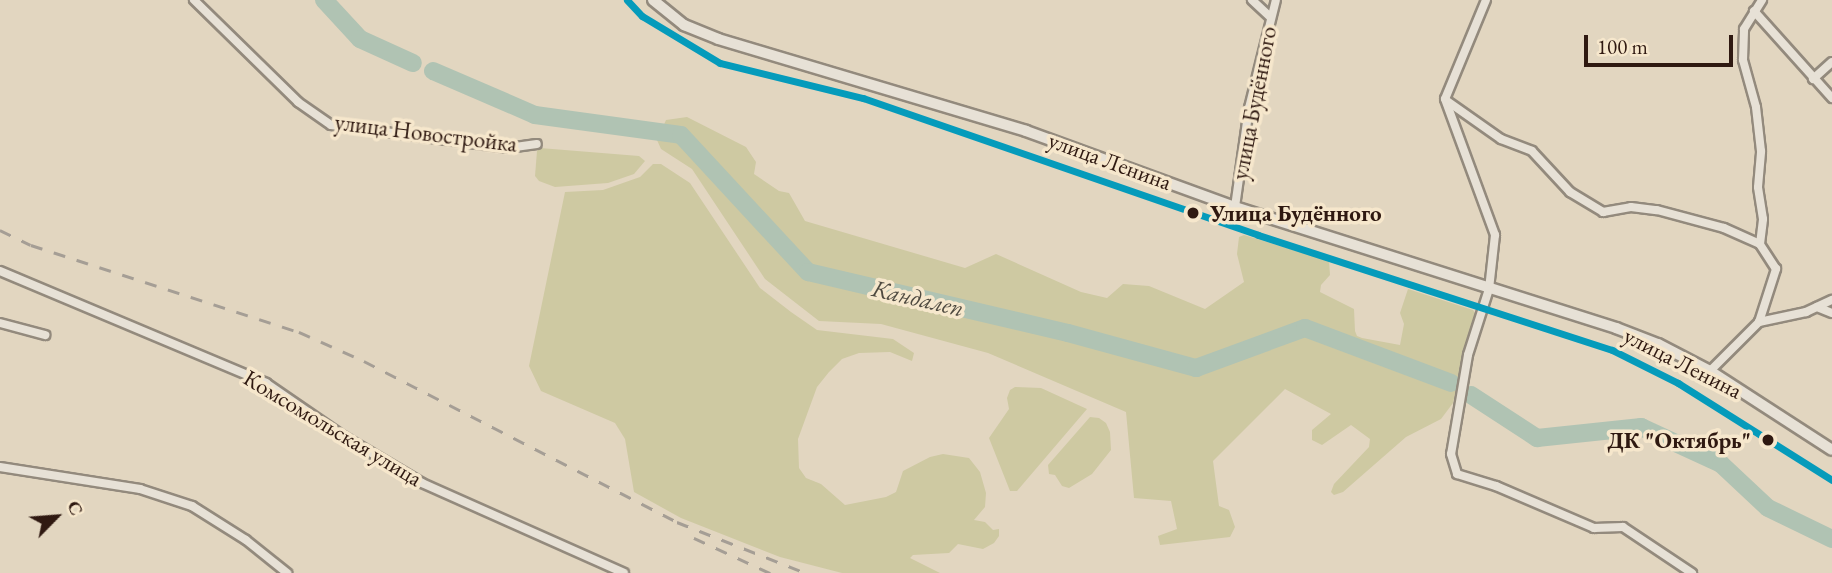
<!DOCTYPE html>
<html>
<head>
<meta charset="utf-8">
<style>
  body { margin:0 }
  #map { position:relative; width:1832px; height:573px; overflow:hidden; background:#e2d6c0; font-family:"EB Garamond",serif }
  div>[style] { position:absolute }
  [style*='--x'] { left:calc(var(--x)*1px); top:calc(var(--y)*1px); width:calc(var(--w)*1px); rotate:calc(var(--a)*1deg) }
  .green>* { inset:0; background:#cec9a2 }
  .river>* { height:18px; margin:-9px; padding:0 9px; transform-origin:9px; border-radius:9px; background:#b0c3b3 }
  .roads { filter:drop-shadow(2px 0 #938a7d) drop-shadow(-2px 0 #938a7d) drop-shadow(0 2px #938a7d) drop-shadow(0 -2px #938a7d) }
  .street>* { height:8px; margin:-4px; padding:0 4px; transform-origin:4px; border-radius:4px; background:#e7e1d6 }
  .secondary>* { height:10px; margin:-5px; padding:0 5px; transform-origin:5px; border-radius:5px; background:#e7e1d6 }
  .rail>* { height:2.5px; margin-top:-1.25px; transform-origin:0; background:repeating-linear-gradient(90deg,#a59e95 0 12px,transparent 0 24px) }
  .tram-1>* { height:7px; margin:-3.5px; padding:0 3.5px; transform-origin:3.5px; border-radius:3.5px; background:#059bbb }
  .dots>* { width:19px; height:19px; translate:-50% -50%; box-sizing:border-box; border:4px solid #f6e7cc; border-radius:50% }
  span { translate:-50% -50%; white-space:nowrap; text-align:center; line-height:1.15; -webkit-text-stroke:7px #f6e7cc; paint-order:stroke }
  .street-label { font-size:23px; color:#2f1911 }
  .stop-label { font-size:23px; color:#2f1911; font-weight:700 }
  .left { translate:0 -50%; text-align:left }
  .right { translate:-100% -50%; text-align:right }
  .water-label { font-size:24px; color:#4f4a40; font-style:italic }
  .north { position:absolute; left:21px; top:482px; width:70px; height:70px; -webkit-text-stroke:5px #f6e7cc; paint-order:stroke; rotate:65deg; font-size:19px; font-weight:700; line-height:28px; text-align:center; color:#2f1911 }
  .north::after { content:''; display:block; margin:auto; width:24px; height:32px; background:#2f1911; clip-path:polygon(50% 0,100% 100%,50% 72%,0 100%) }
  .scale { position:absolute; left:1584px; top:35px; width:149px; height:32px; box-sizing:border-box; border:4px solid #2f1911; border-top:0; padding-left:9px; font-size:21px; line-height:24px; white-space:nowrap; color:#2f1911; -webkit-text-stroke:5px #f6e7cc; paint-order:stroke }
</style>
</head>
<body>
<div id="map">
  <div class="green">
    <div style="clip-path:polygon(687px 117px,746px 147px,756px 162px,754px 174px,779px 191px,789px 193px,805px 221px,965px 268px,996px 254px,1081px 292px,1107px 298px,1123px 284px,1149px 286px,1205px 309px,1244px 282px,1237px 254px,1239px 237px,1244px 235px,1329px 261px,1330px 275px,1321px 285px,1320px 292px,1354px 309px,1355px 331px,1357px 336px,1362px 338px,1400px 345px,1404px 324px,1400px 313px,1408px 289px,1473px 310px,1477px 316px,1466px 343px,1453px 403px,1441px 419px,1406px 437px,1343px 492px,1334px 495px,1331px 492px,1334px 484px,1369px 447px,1370px 439px,1351px 425px,1322px 445px,1312px 440px,1312px 430px,1331px 414px,1285px 389px,1213px 461px,1219px 506px,1229px 510px,1235px 527px,1230px 537px,1160px 545px,1158px 536px,1177px 529px,1171px 501px,1134px 498px,1126px 412px,988px 353px,881px 324px,819px 321px,765px 279px,692px 169px,661px 149px,657px 140px,666px 120px)"></div>
    <div style="clip-path:polygon(540px 148px,639px 156px,645px 161px,634px 174px,608px 183px,555px 187px,539px 181px,535px 176px,537px 151px)"></div>
    <div style="clip-path:polygon(653px 164px,661px 164px,690px 183px,760px 288px,791px 312px,817px 330px,893px 339px,914px 353px,912px 361px,890px 352px,859px 353px,842px 359px,829px 372px,817px 387px,798px 439px,799px 468px,806px 478px,821px 484px,845px 505px,886px 497px,896px 492px,903px 471px,930px 457px,943px 454px,969px 458px,980px 472px,986px 493px,985px 507px,974px 520px,985px 522px,993px 530px,999px 529px,999px 536px,994px 543px,983px 549px,958px 544px,949px 553px,913px 555px,910px 558px,940px 573px,842px 573px,780px 557px,681px 518px,634px 492px,625px 439px,615px 423px,541px 391px,529px 366px,565px 192px,603px 190px,640px 177px)"></div>
    <div style="clip-path:polygon(1015px 387px,1041px 388px,1087px 409px,1017px 491px,1010px 491px,989px 438px,1009px 409px,1007px 398px,1010px 390px)"></div>
    <div style="clip-path:polygon(1090px 417px,1099px 418px,1106px 423px,1110px 432px,1111px 450px,1092px 474px,1069px 488px,1062px 486px,1055px 475px,1049px 474px,1048px 465px)"></div>
  </div>
  <div class="river">
    <div style="--x:324;--y:0;--w:53;--a:47.3"></div>
    <div style="--x:360;--y:39;--w:58;--a:24.4"></div>
    <div style="--x:433;--y:71;--w:111;--a:23.3"></div>
    <div style="--x:535;--y:115;--w:147;--a:7.8"></div>
    <div style="--x:681;--y:135;--w:187;--a:47.2"></div>
    <div style="--x:808;--y:272;--w:267;--a:13.2"></div>
    <div style="--x:1068;--y:333;--w:133;--a:15.3"></div>
    <div style="--x:1196;--y:368;--w:116;--a:-20.2"></div>
    <div style="--x:1305;--y:328;--w:156;--a:20.6"></div>
    <div style="--x:1471;--y:395;--w:79;--a:33.1"></div>
    <div style="--x:1537;--y:438;--w:105;--a:-6"></div>
    <div style="--x:1641;--y:427;--w:88;--a:24.8"></div>
    <div style="--x:1721;--y:464;--w:64;--a:43.1"></div>
    <div style="--x:1768;--y:508;--w:71;--a:25.8"></div>
  </div>
  <div class="roads">
    <div class="street">
      <div style="--x:194;--y:0;--w:146;--a:44.4"></div>
      <div style="--x:298;--y:102;--w:40;--a:34.9"></div>
      <div style="--x:331;--y:125;--w:178;--a:7.4"></div>
      <div style="--x:508;--y:148;--w:29;--a:-8"></div>
      <div style="--x:1252;--y:0;--w:25;--a:43"></div>
      <div style="--x:1486;--y:0;--w:107;--a:112.5"></div>
      <div style="--x:1445;--y:99;--w:145;--a:69.8"></div>
      <div style="--x:1495;--y:235;--w:54;--a:96.3"></div>
      <div style="--x:1489;--y:289;--w:69;--a:107.7"></div>
      <div style="--x:1468;--y:355;--w:100;--a:99.7"></div>
      <div style="--x:1451;--y:454;--w:21;--a:73"></div>
      <div style="--x:1457;--y:474;--w:41;--a:17.1"></div>
      <div style="--x:1496;--y:486;--w:107;--a:23.2"></div>
      <div style="--x:1594;--y:528;--w:29;--a:-2"></div>
      <div style="--x:1623;--y:527;--w:83;--a:33.7"></div>
      <div style="--x:1754;--y:11;--w:117;--a:48.1"></div>
      <div style="--x:1813;--y:79;--w:25;--a:-42"></div>
      <div style="--x:1447;--y:101;--w:66;--a:35.1"></div>
      <div style="--x:1501;--y:139;--w:33;--a:21"></div>
      <div style="--x:1532;--y:151;--w:56;--a:47.2"></div>
      <div style="--x:1570;--y:192;--w:39;--a:31"></div>
      <div style="--x:1603;--y:212;--w:28;--a:-10"></div>
      <div style="--x:1631;--y:207;--w:26;--a:7"></div>
      <div style="--x:1657;--y:210;--w:69;--a:15"></div>
      <div style="--x:1724;--y:228;--w:39;--a:24"></div>
      <div style="--x:1235;--y:207;--w:100;--a:-82"></div>
      <div style="--x:1249;--y:108;--w:111;--a:-76"></div>
      <div style="--x:0;--y:271;--w:289;--a:22.8"></div>
      <div style="--x:266;--y:383;--w:93;--a:34.5"></div>
      <div style="--x:343;--y:436;--w:92;--a:30.7"></div>
      <div style="--x:422;--y:483;--w:221;--a:24"></div>
      <div style="--x:1817;--y:307;--w:16;--a:22"></div>
      <div style="--x:1759;--y:322;--w:56;--a:-72.2"></div>
      <div style="--x:1776;--y:269;--w:30;--a:-123"></div>
      <div style="--x:1760;--y:244;--w:25;--a:-83"></div>
      <div style="--x:1763;--y:219;--w:32;--a:-99"></div>
      <div style="--x:1758;--y:187;--w:36;--a:-85"></div>
      <div style="--x:1761;--y:151;--w:44;--a:-96.5"></div>
      <div style="--x:1756;--y:107;--w:49;--a:-105.5"></div>
      <div style="--x:1743;--y:60;--w:31;--a:-88"></div>
      <div style="--x:1744;--y:29;--w:34;--a:-58"></div>
      <div style="--x:0;--y:323;--w:47;--a:14.9"></div>
      <div style="--x:1710;--y:371;--w:69;--a:-45"></div>
      <div style="--x:1759;--y:322;--w:48;--a:-12"></div>
      <div style="--x:1806;--y:312;--w:29;--a:-25"></div>
      <div style="--x:0;--y:467;--w:142;--a:8.9"></div>
      <div style="--x:140;--y:489;--w:55;--a:18.1"></div>
      <div style="--x:192;--y:506;--w:64;--a:32.2"></div>
      <div style="--x:246;--y:540;--w:53;--a:38.8"></div>
    </div>
    <div class="secondary">
      <div style="--x:653;--y:0;--w:40;--a:39"></div>
      <div style="--x:684;--y:25;--w:37;--a:22"></div>
      <div style="--x:718;--y:39;--w:321;--a:16.6"></div>
      <div style="--x:1026;--y:131;--w:222;--a:20"></div>
      <div style="--x:1235;--y:207;--w:400;--a:17.6"></div>
      <div style="--x:1616;--y:328;--w:45;--a:20.9"></div>
      <div style="--x:1658;--y:344;--w:59;--a:27.4"></div>
      <div style="--x:1710;--y:371;--w:145;--a:32.9"></div>
    </div>
  </div>
  <div class="rail">
    <div style="--x:0;--y:230;--w:34;--a:26"></div>
    <div style="--x:31;--y:245;--w:282;--a:18"></div>
    <div style="--x:299;--y:332;--w:71;--a:24"></div>
    <div style="--x:364;--y:361;--w:352;--a:27.2"></div>
    <div style="--x:677;--y:522;--w:139;--a:21.6"></div>
    <div style="--x:694;--y:538;--w:84;--a:24.7"></div>
  </div>
  <div class="tram-1">
    <div style="--x:627;--y:0;--w:22;--a:47"></div>
    <div style="--x:642;--y:16;--w:91;--a:31.1"></div>
    <div style="--x:720;--y:63;--w:147;--a:13.8"></div>
    <div style="--x:863;--y:98;--w:418;--a:19.1"></div>
    <div style="--x:1258;--y:235;--w:372;--a:18"></div>
    <div style="--x:1612;--y:350;--w:74;--a:26.6"></div>
    <div style="--x:1678;--y:383;--w:182;--a:32.2"></div>
  </div>
  <div class="dots">
    <div style="left:1193px;top:213px;background:#2f1911"></div>
    <div style="left:1768px;top:440px;background:#2f1911"></div>
  </div>
  <div class="street-label">
    <span style="left:1254px;top:103px;rotate:-79deg">улица Будённого</span>
    <span style="left:426px;top:133px;rotate:7deg">улица Новостройка</span>
    <span style="left:1110px;top:161px;rotate:20deg">улица Ленина</span>
    <span style="left:1683px;top:363px;rotate:27deg">улица Ленина</span>
    <span style="left:333px;top:428px;rotate:31deg">Комсомольская улица</span>
  </div>
  <div class="stop-label">
    <span class="left" style="left:1210px;top:213px">Улица Будённого</span>
    <span class="right" style="left:1751px;top:440px">ДК "Октябрь"</span>
  </div>
  <div class="water-label">
    <span style="left:918px;top:298px;rotate:13deg">Кандалеп</span>
  </div>
  <div class="north">С</div>
  <div class="scale">100 m</div>
</div>
</body>
</html>
